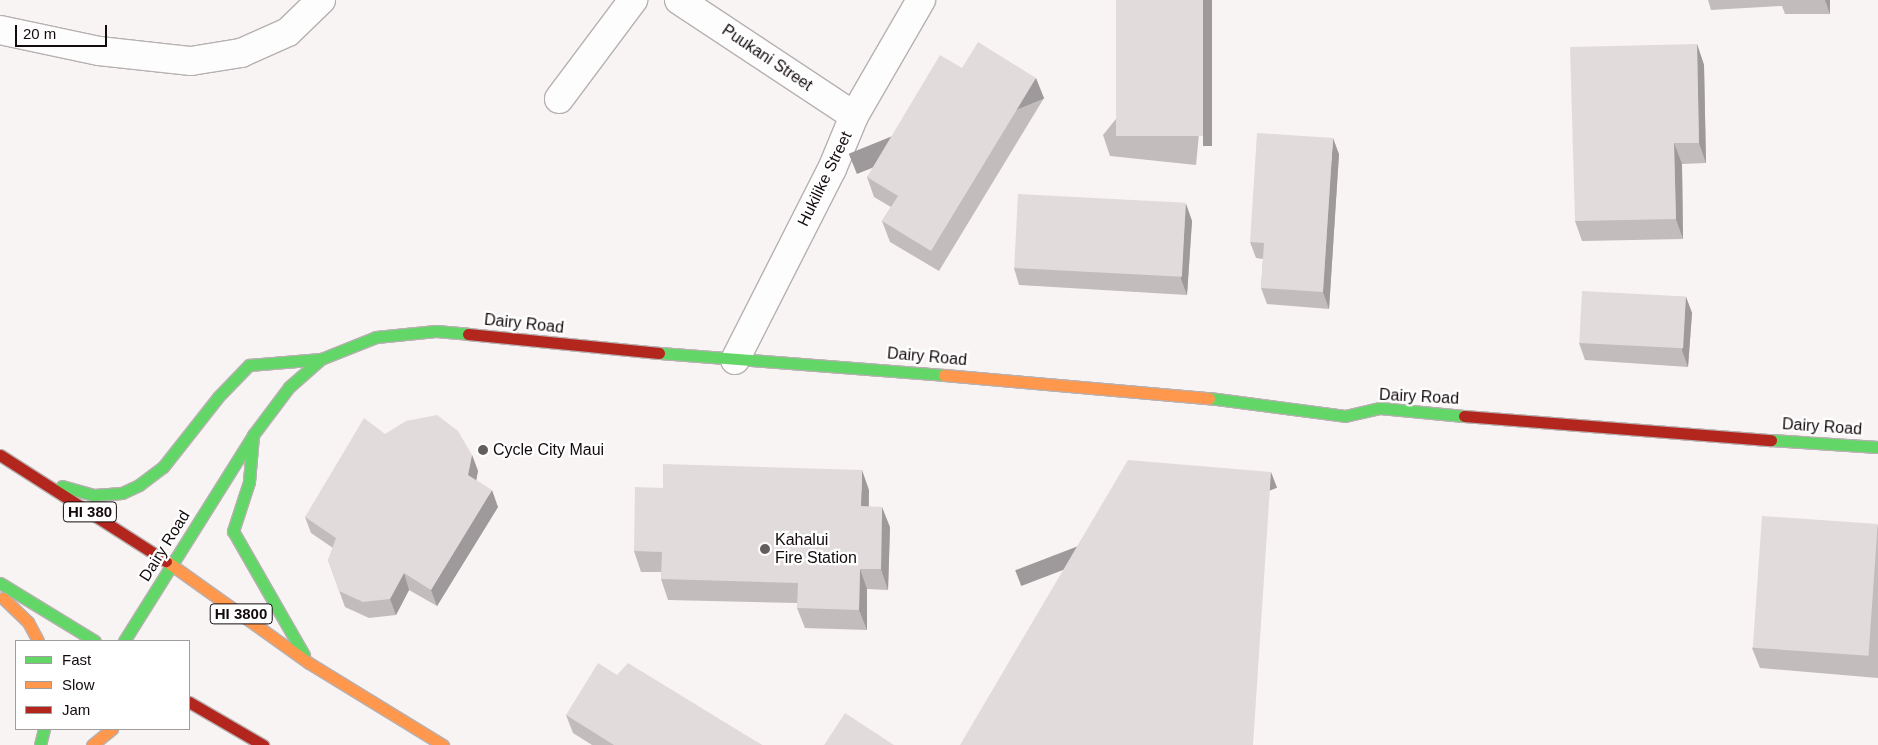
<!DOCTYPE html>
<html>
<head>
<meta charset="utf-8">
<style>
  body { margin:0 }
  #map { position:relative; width:1878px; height:745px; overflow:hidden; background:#f9f4f4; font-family:Arial,sans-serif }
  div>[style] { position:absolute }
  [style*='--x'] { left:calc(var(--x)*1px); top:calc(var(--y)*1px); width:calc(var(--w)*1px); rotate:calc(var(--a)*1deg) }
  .roads { filter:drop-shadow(1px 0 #b7b0b1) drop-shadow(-1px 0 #b7b0b1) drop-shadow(0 1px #b7b0b1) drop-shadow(0 -1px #b7b0b1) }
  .street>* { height:28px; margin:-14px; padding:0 14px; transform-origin:14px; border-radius:14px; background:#fefdfd }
  .fast>* { height:11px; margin:-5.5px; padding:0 5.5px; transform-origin:5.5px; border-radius:5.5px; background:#63d668 }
  .slow>* { height:11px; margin:-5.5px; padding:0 5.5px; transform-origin:5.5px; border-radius:5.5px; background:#ff974d }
  .jam>* { height:11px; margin:-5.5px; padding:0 5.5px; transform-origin:5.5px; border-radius:5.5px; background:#b3261e }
  .wall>* { inset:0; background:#c2bcbd }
  .shaded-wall>* { inset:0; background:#9e999a; transform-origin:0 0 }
  .building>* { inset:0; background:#e2dbdc; transform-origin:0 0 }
  .dots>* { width:14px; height:14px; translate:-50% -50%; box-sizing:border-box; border:2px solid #fff; border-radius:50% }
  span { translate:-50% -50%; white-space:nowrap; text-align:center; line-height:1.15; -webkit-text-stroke:4.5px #fff; paint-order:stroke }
  .shield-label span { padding:1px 4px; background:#fff; border:1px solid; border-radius:4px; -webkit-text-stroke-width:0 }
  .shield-label { font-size:15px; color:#140b0d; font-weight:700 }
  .street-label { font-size:16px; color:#140b0d }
  .poi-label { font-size:16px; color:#140b0d }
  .left { translate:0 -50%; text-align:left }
  .legend { position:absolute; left:15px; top:640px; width:175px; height:90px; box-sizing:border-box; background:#fff; border:1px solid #a19d9e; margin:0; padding:6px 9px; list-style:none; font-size:15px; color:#140b0d }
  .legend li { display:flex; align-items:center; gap:10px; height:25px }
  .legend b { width:25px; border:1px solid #a19d9e }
  .scale { position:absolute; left:15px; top:25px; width:92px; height:22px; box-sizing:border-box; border:2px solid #140b0d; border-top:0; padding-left:6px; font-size:15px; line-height:18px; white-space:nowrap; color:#140b0d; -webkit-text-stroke:4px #fff; paint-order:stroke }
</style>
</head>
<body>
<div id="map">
  <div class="roads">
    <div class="street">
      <div style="--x:679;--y:0;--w:210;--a:33.5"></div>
      <div style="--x:0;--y:30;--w:101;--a:12"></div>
      <div style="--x:99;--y:51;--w:93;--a:6.2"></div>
      <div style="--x:191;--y:61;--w:51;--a:-9.1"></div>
      <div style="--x:241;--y:53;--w:51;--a:-24.1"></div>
      <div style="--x:288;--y:32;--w:46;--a:-44.1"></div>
      <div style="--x:559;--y:99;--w:124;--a:-53.2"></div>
      <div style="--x:735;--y:360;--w:214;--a:-63.1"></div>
      <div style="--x:832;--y:169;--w:57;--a:-67.5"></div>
      <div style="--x:854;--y:116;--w:134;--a:-60"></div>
    </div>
    <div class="fast">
      <div style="--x:659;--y:353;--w:286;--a:4.4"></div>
      <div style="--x:1209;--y:398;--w:137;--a:7.5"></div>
      <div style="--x:1345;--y:416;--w:36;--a:-13"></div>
      <div style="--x:1380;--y:408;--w:84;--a:5.4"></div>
      <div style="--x:253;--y:435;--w:47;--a:94.9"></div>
      <div style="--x:249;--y:482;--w:52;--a:108.1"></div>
      <div style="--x:233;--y:531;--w:143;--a:60.2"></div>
      <div style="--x:1771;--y:440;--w:107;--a:3.7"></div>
      <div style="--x:62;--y:486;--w:33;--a:16"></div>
      <div style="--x:94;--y:495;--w:28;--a:-4"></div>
      <div style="--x:122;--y:493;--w:19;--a:-25"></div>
      <div style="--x:139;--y:485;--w:30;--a:-37"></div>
      <div style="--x:163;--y:467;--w:89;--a:-51.8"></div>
      <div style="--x:218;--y:397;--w:45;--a:-45.9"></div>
      <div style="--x:249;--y:365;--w:72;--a:-4.8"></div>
      <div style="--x:0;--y:583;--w:111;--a:31.4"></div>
      <div style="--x:124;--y:641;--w:243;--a:-57.9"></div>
      <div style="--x:253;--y:435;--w:60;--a:-53.1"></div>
      <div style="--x:289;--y:387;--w:43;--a:-41.2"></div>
      <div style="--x:321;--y:359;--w:59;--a:-21.8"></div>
      <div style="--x:376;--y:337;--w:60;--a:-5.7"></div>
      <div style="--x:436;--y:331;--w:32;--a:5"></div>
      <div style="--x:40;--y:745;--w:16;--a:-76"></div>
    </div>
    <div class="slow">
      <div style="--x:944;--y:375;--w:266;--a:5"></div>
      <div style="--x:166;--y:561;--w:176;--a:35.5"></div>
      <div style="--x:309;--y:663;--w:157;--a:31.5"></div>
      <div style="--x:3;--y:598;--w:35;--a:44"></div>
      <div style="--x:28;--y:622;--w:21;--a:62"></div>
      <div style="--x:92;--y:745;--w:26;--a:-39"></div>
    </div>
    <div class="jam">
      <div style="--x:468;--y:334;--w:192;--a:5.7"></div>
      <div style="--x:1464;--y:416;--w:308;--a:4.5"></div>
      <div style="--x:0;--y:455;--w:197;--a:32.6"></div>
      <div style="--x:189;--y:702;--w:86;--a:30.2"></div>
    </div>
  </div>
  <div class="wall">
    <div style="clip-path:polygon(1212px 0,1196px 165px,1110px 156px,1103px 135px)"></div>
    <div style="clip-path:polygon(1708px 0,1830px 0,1830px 14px,1785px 14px,1782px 6px,1711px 10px)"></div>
    <div style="clip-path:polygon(1697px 44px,1704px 65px,1706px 163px,1682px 164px,1683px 239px,1582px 241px,1575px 221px)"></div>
    <div style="clip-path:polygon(962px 68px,1044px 98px,939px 271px,890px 242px,882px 221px,891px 207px,874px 197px,867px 177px)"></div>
    <div style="clip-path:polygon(1339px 154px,1329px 309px,1267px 304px,1261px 288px,1263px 259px,1256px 258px,1250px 242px)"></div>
    <div style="clip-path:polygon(1186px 204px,1192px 221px,1187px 295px,1019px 285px,1014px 268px)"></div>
    <div style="clip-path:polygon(1686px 297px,1692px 313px,1688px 367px,1585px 360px,1579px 343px)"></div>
    <div style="clip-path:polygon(385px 434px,472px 455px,478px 471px,476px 480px,498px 507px,437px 606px,409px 590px,396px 615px,369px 618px,345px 607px,328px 560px,333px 548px,311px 533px,305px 517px)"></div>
    <div style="clip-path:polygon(869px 490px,869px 507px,890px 527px,888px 590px,867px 589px,867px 630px,805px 628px,797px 608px,797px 603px,668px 600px,661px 579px,661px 572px,641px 572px,634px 551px)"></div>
    <div style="clip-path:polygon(1878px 525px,1878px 678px,1760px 668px,1752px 648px)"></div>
    <div style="clip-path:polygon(617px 675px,762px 745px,592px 745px,573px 733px,566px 715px)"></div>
  </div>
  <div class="shaded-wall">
    <div style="left:1203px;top:0;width:9px;height:146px"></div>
    <div style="clip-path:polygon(1825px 0,1830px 0,1830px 14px)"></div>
    <div style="clip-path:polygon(1697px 44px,1704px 65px,1706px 163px,1699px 143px)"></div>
    <div style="left:1036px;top:78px;width:22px;height:202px;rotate:68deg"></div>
    <div style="clip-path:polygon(1333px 138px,1339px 154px,1329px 309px,1323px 292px)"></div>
    <div style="clip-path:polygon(1674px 143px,1682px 164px,1683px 239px,1676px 219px)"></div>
    <div style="clip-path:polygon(1186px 204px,1192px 221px,1187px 295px,1181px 279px)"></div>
    <div style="clip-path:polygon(1686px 297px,1692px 313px,1688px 367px,1682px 350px)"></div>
    <div style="clip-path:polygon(472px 455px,478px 471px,474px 492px,468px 475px)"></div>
    <div style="clip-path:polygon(862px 470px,869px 490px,868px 527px,861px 506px)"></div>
    <div style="left:1271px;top:472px;width:17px;height:274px;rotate:69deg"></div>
    <div style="clip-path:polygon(492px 490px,498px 507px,437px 606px,431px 590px)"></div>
    <div style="clip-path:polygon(882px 507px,890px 527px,888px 590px,881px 569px)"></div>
    <div style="clip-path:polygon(860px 569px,867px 589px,867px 630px,859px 610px)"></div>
    <div style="clip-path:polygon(404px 573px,409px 590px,396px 615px,390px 599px)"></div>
  </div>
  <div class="building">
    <div style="left:1116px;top:0;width:87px;height:136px"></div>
    <div style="clip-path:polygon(978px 42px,1036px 78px,931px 251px,882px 221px,898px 196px,867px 177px,940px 55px,962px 68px)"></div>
    <div style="clip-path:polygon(1697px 44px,1699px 143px,1674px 143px,1676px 219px,1575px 221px,1570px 47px)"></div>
    <div style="clip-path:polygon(1257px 133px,1333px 138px,1323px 292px,1261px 288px,1264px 243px,1250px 242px)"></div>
    <div style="left:1018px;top:194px;width:168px;height:74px;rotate:3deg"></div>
    <div style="left:1582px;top:291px;width:104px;height:52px;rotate:3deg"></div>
    <div style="clip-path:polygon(437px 415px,458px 431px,472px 455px,468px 475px,492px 490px,431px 590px,404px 573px,390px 599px,363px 602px,339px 591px,328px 560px,336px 538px,305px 517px,364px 418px,385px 434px,406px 421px)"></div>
    <div style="clip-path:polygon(1128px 460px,1271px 472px,1253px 745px,960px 745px)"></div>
    <div style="clip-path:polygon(663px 464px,862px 470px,861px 506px,882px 507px,881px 569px,860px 569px,859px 610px,797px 608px,798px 583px,661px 579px,662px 552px,634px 551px,635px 487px,663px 488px)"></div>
    <div style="left:1762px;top:516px;width:116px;height:132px;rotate:4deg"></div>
    <div style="clip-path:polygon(598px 663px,617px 675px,628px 663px,762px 745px,614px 745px,566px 715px)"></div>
    <div style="clip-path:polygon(845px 713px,894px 745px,824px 745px)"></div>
  </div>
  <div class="dots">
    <div style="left:483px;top:450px;background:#645d5e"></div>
    <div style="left:765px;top:549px;background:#645d5e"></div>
  </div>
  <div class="shield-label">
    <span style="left:90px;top:512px">HI 380</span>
    <span style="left:241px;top:614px">HI 3800</span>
  </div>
  <div class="street-label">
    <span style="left:767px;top:58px;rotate:34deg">Puukani Street</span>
    <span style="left:825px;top:179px;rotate:-64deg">Hukilike Street</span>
    <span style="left:524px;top:324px;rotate:6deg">Dairy Road</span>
    <span style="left:927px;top:357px;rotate:5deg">Dairy Road</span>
    <span style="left:1419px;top:397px;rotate:3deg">Dairy Road</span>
    <span style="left:1822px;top:427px;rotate:4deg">Dairy Road</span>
    <span style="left:165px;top:546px;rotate:-58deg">Dairy Road</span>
  </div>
  <div class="poi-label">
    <span class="left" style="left:493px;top:450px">Cycle City Maui</span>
    <span class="left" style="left:775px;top:549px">Kahalui<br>Fire Station</span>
  </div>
  <ul class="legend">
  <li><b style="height:6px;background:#63d668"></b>Fast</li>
  <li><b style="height:6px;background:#ff974d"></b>Slow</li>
  <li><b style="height:6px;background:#b3261e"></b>Jam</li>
  </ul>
  <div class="scale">20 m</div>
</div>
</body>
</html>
